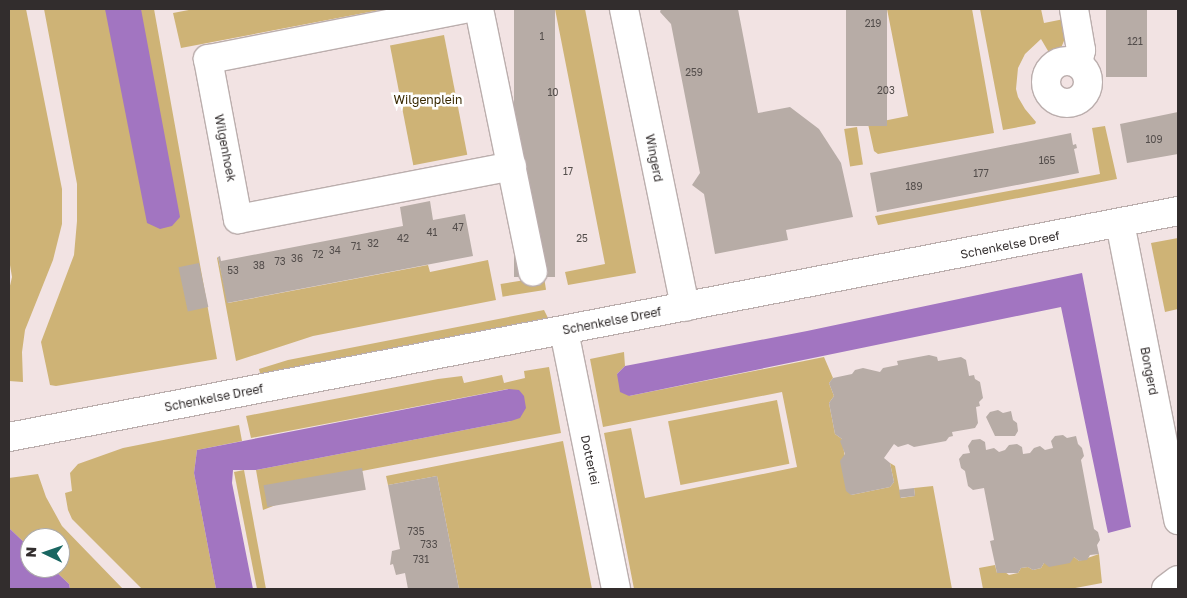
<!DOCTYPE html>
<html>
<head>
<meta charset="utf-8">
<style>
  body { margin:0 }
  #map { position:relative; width:1187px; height:598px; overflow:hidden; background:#f2e3e3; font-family:"Golos Text",sans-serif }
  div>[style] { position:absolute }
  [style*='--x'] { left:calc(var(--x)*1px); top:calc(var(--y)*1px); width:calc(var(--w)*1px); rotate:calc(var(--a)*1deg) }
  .green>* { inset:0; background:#ceb376; transform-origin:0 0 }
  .water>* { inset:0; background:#a275c1 }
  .building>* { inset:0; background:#b7aca6; transform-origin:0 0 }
  .roads { filter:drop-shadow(1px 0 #bbaead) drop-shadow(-1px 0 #bbaead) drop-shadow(0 1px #bbaead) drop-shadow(0 -1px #bbaead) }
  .minor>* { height:28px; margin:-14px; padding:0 14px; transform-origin:14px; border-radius:14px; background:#fff }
  .minor>.ring { margin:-14px; padding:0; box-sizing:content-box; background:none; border:28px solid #fff; border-radius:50% }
  .tertiary>* { height:28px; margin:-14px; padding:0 14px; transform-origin:14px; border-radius:14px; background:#fff }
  span { translate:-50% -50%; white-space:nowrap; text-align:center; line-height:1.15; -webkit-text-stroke:5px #fff; paint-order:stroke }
  .number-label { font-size:10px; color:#534d4b }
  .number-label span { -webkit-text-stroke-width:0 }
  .park-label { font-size:12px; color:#382800 }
  .street-label { font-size:12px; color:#322d2d }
  .frame { position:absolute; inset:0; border:10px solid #322d2d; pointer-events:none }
  .north { position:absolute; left:20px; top:528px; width:50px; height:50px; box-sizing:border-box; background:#fff; border:1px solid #adabab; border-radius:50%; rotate:273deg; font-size:14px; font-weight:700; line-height:20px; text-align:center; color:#322d2d }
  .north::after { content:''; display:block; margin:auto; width:18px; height:22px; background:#196661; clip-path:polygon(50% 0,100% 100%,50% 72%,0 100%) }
</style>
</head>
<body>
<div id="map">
  <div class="green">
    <div style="clip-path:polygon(9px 9px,26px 9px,62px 189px,62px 224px,53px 260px,25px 330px,22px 352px,23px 382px,9px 381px,9px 290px,12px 277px,9px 259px)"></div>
    <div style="clip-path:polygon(44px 9px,154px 9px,217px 359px,56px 386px,50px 385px,41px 342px,74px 255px,77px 221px,77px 184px)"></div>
    <div style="clip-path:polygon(194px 9px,385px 9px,181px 48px,173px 13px)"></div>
    <div style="clip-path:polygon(555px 9px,585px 9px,636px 273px,568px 285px,565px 272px,605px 264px)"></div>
    <div style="clip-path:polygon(887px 9px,972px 9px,994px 133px,878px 154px,874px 151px,868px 124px,908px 116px)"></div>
    <div style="clip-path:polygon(980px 9px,1041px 9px,1044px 23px,1064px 19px,1066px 36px,1061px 48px,1051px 56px,1041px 39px,1025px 54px,1018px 68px,1016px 89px,1018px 97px,1025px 109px,1036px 122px,1035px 124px,1003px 130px)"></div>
    <div style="left:444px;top:35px;width:122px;height:55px;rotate:79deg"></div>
    <div style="clip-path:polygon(1105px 126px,1117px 179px,878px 225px,875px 216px,1100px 174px,1092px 128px)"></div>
    <div style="left:857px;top:127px;width:38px;height:13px;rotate:81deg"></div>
    <div style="clip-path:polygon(1178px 238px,1178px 309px,1165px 312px,1151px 243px)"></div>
    <div style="clip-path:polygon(218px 257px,228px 303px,428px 265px,430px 272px,488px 260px,496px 300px,313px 336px,236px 361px,217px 258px)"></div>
    <div style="left:544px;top:277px;width:13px;height:44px;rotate:81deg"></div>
    <div style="clip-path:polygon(544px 310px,549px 320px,261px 377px,259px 369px,288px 360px)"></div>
    <div style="clip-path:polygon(624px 352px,625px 366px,617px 374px,629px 396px,824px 357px,833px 378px,829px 383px,834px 396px,829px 403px,835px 434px,842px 439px,851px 495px,890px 487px,894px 482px,890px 463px,895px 466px,901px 498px,915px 496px,914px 488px,933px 486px,952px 589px,634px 589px,604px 433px,631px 428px,645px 498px,797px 467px,782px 392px,603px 427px,590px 359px)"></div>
    <div style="clip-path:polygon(549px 367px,561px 433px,362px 471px,263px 510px,256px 470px,511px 421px,508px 389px,251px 438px,246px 416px,438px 379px,462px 376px,464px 383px,502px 375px,504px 383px,525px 378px,524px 371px)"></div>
    <div style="left:777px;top:400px;width:65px;height:111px;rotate:79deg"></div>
    <div style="clip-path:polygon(239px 425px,242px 441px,197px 450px,194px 473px,216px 589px,142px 589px,72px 519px,68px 510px,65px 493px,72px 491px,70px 473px,78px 464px,123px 448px)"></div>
    <div style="clip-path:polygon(563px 441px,592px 589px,459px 589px,437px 476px,388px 485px,386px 476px)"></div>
    <div style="clip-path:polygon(244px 470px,266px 589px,257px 589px,234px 472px)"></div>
    <div style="clip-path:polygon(38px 474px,46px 497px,62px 526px,123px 589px,70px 589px,69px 584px,52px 568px,60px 568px,60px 538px,30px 538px,30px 548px,9px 528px,9px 478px)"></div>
    <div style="clip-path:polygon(1099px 554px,1102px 583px,1070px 589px,983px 589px,979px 568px,995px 565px,997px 573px,1005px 572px,1009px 575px,1018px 573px,1021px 568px,1028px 567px,1033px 570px,1041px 568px,1044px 563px,1074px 557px,1079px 561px)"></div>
  </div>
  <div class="water">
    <div style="clip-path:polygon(105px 9px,141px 9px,180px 217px,172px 226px,160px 229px,147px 223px)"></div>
    <div style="clip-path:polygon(1082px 273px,1131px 527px,1108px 533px,1061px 307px,629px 396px,620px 392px,617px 374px,625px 366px,807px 331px)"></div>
    <div style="clip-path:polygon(509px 389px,519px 390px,524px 396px,526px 408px,520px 418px,511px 421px,256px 470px,233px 470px,232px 483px,253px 589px,216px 589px,194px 473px,197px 450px)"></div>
    <div style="clip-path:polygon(9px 528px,30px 548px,30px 568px,52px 568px,69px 584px,70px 589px,9px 589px)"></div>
  </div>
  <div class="building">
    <div style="left:514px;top:9px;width:41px;height:268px"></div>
    <div style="clip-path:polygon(661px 9px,738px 9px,758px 113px,790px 107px,819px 129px,841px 163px,853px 217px,786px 230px,788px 240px,715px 254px,704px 194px,692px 185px,700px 173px,671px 24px,660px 12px)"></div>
    <div style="left:846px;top:9px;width:41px;height:117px"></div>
    <div style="left:1106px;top:9px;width:41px;height:68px"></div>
    <div style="clip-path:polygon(1178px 112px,1178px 154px,1127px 163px,1120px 124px)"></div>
    <div style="clip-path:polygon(1071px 133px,1073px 145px,1076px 144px,1077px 148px,1074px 149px,1079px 173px,877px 212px,870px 173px)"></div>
    <div style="clip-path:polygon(430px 201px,433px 220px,465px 214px,473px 256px,227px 303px,218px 257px,220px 256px,221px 261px,403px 226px,400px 207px)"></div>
    <div style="left:199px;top:263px;width:45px;height:21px;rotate:78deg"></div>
    <div style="clip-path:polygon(929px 355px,937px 357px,938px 361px,961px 357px,966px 360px,969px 376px,974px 375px,975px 379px,980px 382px,983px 398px,979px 402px,980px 406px,976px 407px,978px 423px,975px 428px,952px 432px,953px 436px,949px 437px,946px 441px,914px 447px,908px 444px,898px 447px,894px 444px,884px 458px,890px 463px,894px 482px,890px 487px,851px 495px,846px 491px,840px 461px,845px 454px,840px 441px,842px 439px,835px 434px,829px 403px,834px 396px,829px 383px,833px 378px,852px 374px,855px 370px,863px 368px,880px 372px,883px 368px,898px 365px,897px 361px)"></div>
    <div style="clip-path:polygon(998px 410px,1003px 413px,1011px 411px,1013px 420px,1017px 423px,1018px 431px,1015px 436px,995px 436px,986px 417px,990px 412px)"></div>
    <div style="clip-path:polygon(1063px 435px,1067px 438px,1076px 436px,1078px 444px,1082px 448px,1084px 456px,1081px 460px,1094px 529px,1098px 532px,1100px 540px,1097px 545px,1099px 554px,1090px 555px,1087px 560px,1079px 561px,1074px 557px,1070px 563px,1049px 567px,1044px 563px,1041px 568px,1033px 570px,1028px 567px,1021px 568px,1018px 573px,997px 573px,990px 541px,994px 540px,984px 488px,973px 490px,968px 486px,965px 471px,961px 468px,959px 459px,963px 454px,970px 453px,968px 446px,972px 440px,980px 439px,985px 442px,986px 450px,994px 448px,999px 452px,1005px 450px,1009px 445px,1017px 444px,1022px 447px,1023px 454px,1030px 453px,1034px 448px,1040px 446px,1045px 450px,1053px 448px,1051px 441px,1055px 436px)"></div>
    <div style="left:362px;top:468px;width:22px;height:100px;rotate:80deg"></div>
    <div style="clip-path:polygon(437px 476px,459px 589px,408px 589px,405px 573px,396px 575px,393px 564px,390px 565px,392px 551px,400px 549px,388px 485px)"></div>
    <div style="left:914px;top:488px;width:8px;height:15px;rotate:83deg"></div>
  </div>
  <div class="roads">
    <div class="minor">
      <div style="--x:464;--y:9;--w:261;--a:168.9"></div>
      <div style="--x:208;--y:59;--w:163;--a:79.4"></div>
      <div style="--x:238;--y:219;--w:279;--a:-10.9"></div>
      <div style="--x:479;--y:9;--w:268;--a:78.4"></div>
      <div style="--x:624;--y:9;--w:304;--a:78.4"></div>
      <div style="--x:1074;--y:9;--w:42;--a:80.3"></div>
      <div style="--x:1081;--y:50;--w:14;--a:102"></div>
      <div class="ring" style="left:1046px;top:61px;width:14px;height:14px"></div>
      <div style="--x:1120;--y:223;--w:303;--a:78.9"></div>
      <div style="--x:564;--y:331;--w:263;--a:78.6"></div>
      <div style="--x:1166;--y:589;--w:15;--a:-37"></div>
    </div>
    <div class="tertiary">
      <div style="--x:9;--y:437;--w:1191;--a:-10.94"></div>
    </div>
  </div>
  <div class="number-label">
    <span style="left:873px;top:24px">219</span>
    <span style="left:542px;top:37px">1</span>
    <span style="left:1135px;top:42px">121</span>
    <span style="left:694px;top:73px">259</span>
    <span style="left:886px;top:91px">203</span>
    <span style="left:553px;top:93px">10</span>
    <span style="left:1154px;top:140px">109</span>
    <span style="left:1047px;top:161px">165</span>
    <span style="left:568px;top:172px">17</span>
    <span style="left:981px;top:174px">177</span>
    <span style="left:914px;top:187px">189</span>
    <span style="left:458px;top:228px">47</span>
    <span style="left:432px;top:233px">41</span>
    <span style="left:403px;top:239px">42</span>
    <span style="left:582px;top:239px">25</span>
    <span style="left:373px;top:244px">32</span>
    <span style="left:356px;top:247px">71</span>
    <span style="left:335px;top:251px">34</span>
    <span style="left:318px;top:255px">72</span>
    <span style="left:297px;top:259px">36</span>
    <span style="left:280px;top:262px">73</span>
    <span style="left:259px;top:266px">38</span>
    <span style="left:233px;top:271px">53</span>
    <span style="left:416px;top:532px">735</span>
    <span style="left:429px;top:545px">733</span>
    <span style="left:421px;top:560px">731</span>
  </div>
  <div class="park-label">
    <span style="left:428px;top:100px">Wilgenplein</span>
  </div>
  <div class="street-label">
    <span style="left:225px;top:148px;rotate:79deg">Wilgenhoek</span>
    <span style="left:654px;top:158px;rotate:79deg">Wingerd</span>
    <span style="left:1010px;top:245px;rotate:-11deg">Schenkelse Dreef</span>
    <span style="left:612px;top:321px;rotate:-11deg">Schenkelse Dreef</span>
    <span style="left:1149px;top:371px;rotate:79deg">Bongerd</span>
    <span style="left:214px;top:398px;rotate:-11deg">Schenkelse Dreef</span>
    <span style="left:590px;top:460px;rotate:78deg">Dotterlei</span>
  </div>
  <div class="frame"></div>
  <div class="north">N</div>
</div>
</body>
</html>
